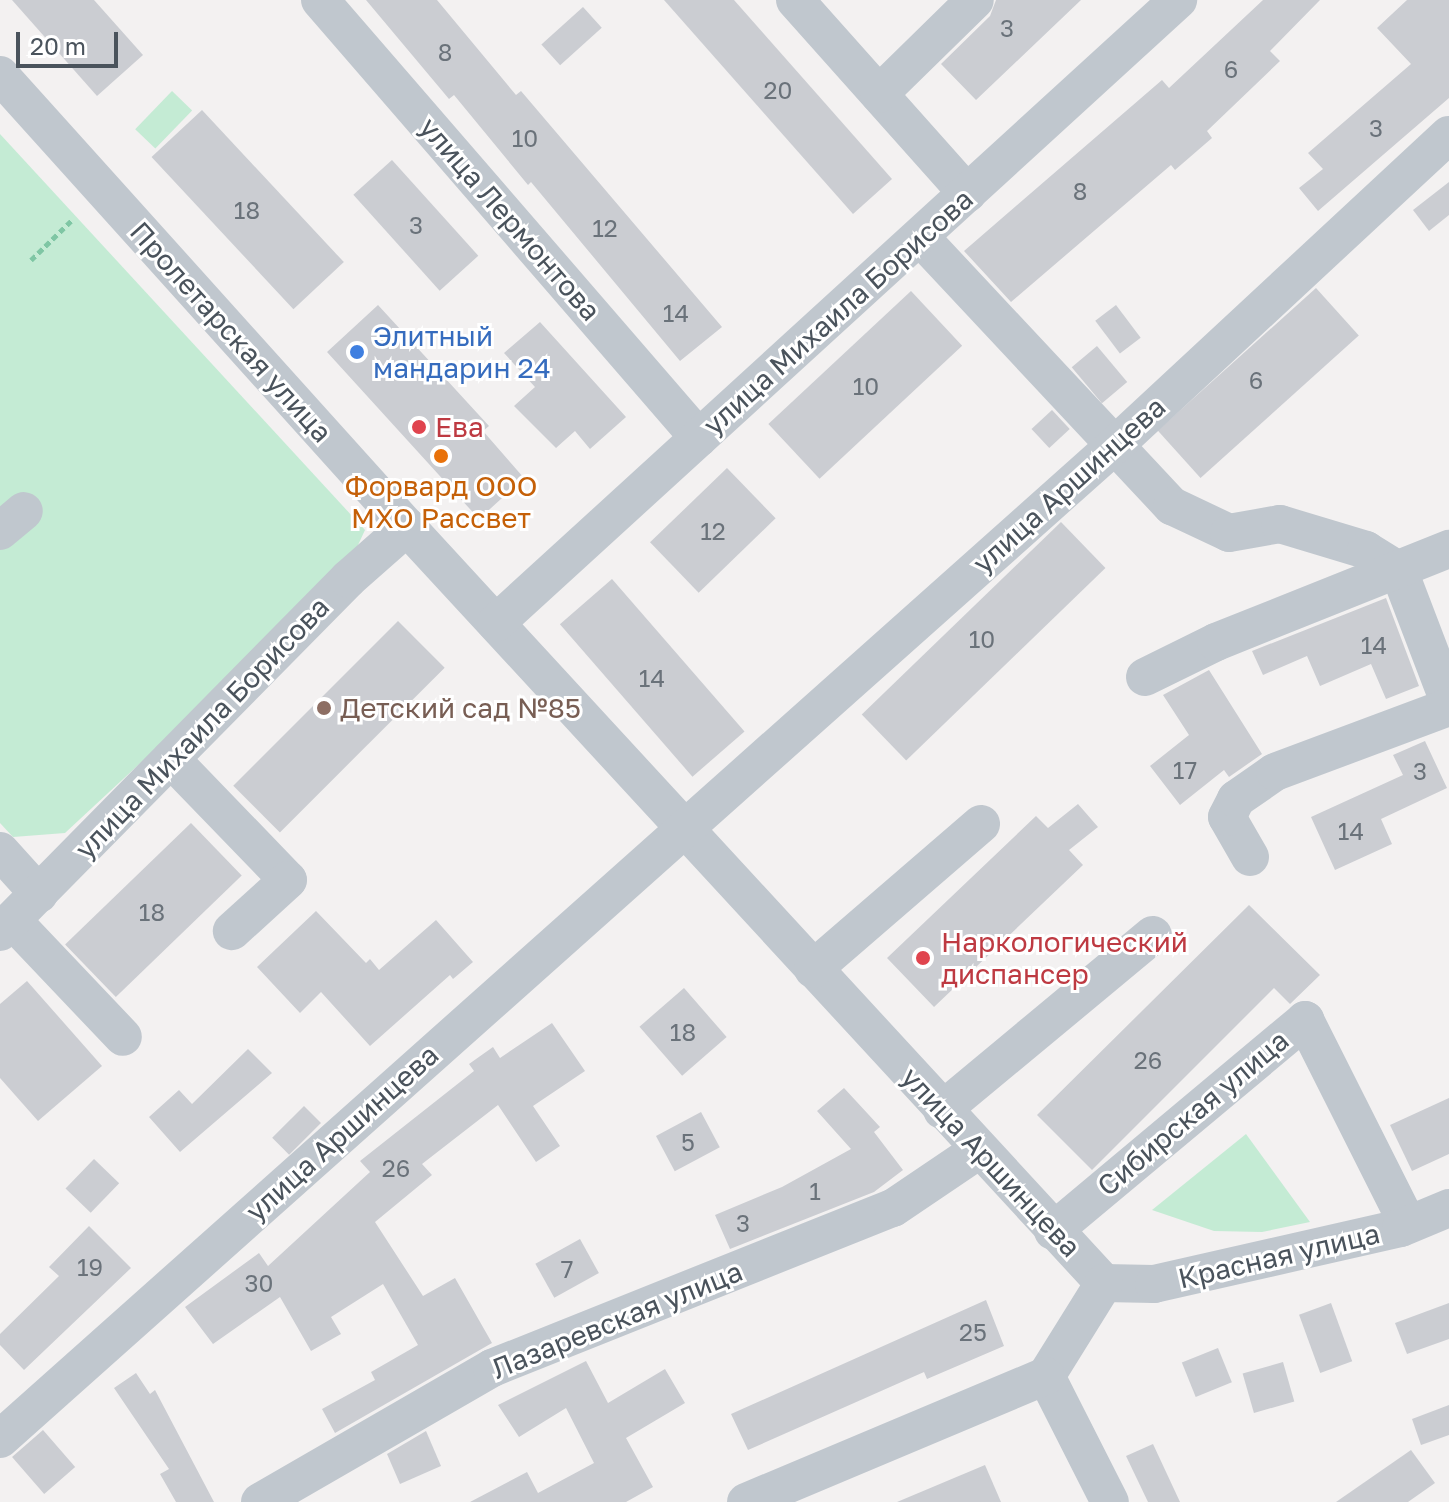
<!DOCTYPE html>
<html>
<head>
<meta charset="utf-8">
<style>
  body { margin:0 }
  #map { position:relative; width:1449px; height:1502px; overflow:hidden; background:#f3f1f1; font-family:"Golos Text",sans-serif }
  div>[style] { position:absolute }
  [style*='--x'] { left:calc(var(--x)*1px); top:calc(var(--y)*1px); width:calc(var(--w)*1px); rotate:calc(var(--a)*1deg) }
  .green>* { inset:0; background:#c4ebd4; transform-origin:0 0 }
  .building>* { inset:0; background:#cbcdd2; transform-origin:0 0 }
  .path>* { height:5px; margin-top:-2.5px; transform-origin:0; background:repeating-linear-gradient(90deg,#7fc6a4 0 6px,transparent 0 10px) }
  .minor>* { height:38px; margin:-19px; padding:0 19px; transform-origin:19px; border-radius:19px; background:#c0c7ce }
  .dots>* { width:22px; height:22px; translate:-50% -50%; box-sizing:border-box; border:4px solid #fff; border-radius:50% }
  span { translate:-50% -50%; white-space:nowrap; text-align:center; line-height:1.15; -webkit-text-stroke:6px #fff; paint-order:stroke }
  .number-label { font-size:24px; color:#6a727a }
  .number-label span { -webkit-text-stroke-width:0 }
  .street-label { font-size:28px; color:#4a535c }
  .shop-label { font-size:28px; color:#366cbe }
  .left { translate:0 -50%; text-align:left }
  .health-label { font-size:28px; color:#be3a42 }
  .food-label { font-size:28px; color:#c56008 }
  .education-label { font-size:28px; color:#785e54 }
  .scale { position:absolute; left:16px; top:32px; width:102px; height:36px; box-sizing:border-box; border:4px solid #4a535c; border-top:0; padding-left:10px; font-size:24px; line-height:28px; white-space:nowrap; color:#4a535c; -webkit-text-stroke:6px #fff; paint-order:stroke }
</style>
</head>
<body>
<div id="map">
  <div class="green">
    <div style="left:172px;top:91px;width:28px;height:53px;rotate:44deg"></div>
    <div style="clip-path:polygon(0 134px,365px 530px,345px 573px,65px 833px,13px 837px,0 823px)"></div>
    <div style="clip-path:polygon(1246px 1134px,1310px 1222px,1262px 1232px,1214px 1231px,1152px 1210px)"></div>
  </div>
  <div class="building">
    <div style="clip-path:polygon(12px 0,94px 0,143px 55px,97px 96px)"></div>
    <div style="clip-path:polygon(366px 0,437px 0,516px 95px,521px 91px,722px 327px,680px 361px,531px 182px,528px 185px,454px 95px,449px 99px)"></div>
    <div style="clip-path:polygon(664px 0,734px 0,892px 179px,853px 214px)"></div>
    <div style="clip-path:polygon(996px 0,1081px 0,976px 100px,941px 64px,990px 16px)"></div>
    <div style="clip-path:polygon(1263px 0,1320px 0,1270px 51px,1280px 61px,1207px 131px,1212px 138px,1175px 170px,1171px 165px,1011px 302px,964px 251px,1162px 80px,1169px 88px)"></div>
    <div style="clip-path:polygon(1407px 0,1449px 0,1449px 98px,1318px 211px,1299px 188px,1323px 169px,1308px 153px,1411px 64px,1377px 28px)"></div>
    <div style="left:583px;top:7px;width:28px;height:56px;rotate:48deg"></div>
    <div style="left:202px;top:110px;width:208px;height:69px;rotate:47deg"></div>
    <div style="left:392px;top:160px;width:129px;height:52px;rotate:48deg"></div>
    <div style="clip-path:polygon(1449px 182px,1449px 215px,1429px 231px,1413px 210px)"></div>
    <div style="left:1316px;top:288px;width:64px;height:213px;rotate:48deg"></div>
    <div style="left:911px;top:291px;width:75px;height:195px;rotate:47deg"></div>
    <div style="clip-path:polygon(378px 305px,489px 426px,483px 431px,524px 478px,479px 519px,327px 352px)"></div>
    <div style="left:1116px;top:305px;width:41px;height:26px;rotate:53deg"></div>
    <div style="clip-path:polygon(540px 322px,626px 417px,590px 449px,575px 431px,556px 448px,514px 406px,535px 387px,504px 353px)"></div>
    <div style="left:1097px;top:346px;width:47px;height:33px;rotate:50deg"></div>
    <div style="left:1052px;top:410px;width:26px;height:28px;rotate:47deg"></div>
    <div style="left:727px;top:468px;width:70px;height:107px;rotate:46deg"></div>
    <div style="left:1061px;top:522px;width:64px;height:277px;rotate:46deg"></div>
    <div style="left:612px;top:579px;width:202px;height:69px;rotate:49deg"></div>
    <div style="clip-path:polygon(1386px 598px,1419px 686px,1386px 699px,1371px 664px,1320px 686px,1307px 656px,1263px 675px,1252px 651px)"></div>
    <div style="left:398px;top:621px;width:66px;height:233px;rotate:45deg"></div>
    <div style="clip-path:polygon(1209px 670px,1262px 754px,1229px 777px,1224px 770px,1180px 805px,1150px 766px,1189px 735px,1163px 695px)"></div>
    <div style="clip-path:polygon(1425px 741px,1447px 788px,1381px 819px,1392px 844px,1335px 870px,1311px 817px,1403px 775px,1393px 755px)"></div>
    <div style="clip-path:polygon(1078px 804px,1098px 827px,1069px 850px,1083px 865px,934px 1007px,887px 958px,1036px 816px,1048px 828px)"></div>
    <div style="left:191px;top:823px;width:73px;height:175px;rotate:46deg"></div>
    <div style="clip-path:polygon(1249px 905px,1320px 975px,1290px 1004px,1274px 988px,1092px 1170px,1037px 1115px)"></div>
    <div style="clip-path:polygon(316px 911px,366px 963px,370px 959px,379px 970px,436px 920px,473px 962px,453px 979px,450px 975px,370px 1046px,321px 992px,300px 1013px,257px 967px)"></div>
    <div style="clip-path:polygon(27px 981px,102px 1066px,38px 1121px,0 1078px,0 1004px)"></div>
    <div style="left:684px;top:988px;width:65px;height:59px;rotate:49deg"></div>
    <div style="clip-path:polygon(552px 1023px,585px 1071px,533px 1106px,560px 1146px,536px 1162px,498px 1105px,422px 1164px,432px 1175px,375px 1222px,423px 1296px,455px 1278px,492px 1343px,335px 1433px,322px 1409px,375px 1380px,371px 1372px,418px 1345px,383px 1284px,331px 1317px,341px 1334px,311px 1351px,280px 1297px,213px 1344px,185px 1307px,259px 1253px,268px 1266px,370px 1172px,360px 1161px,474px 1071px,469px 1064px,493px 1047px,500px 1058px)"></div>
    <div style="clip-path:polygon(248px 1049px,272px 1073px,180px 1152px,149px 1117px,179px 1090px,192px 1104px)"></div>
    <div style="clip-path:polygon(844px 1088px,880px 1127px,874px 1132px,903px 1170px,874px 1192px,730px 1249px,715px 1215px,782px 1187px,851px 1149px,817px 1111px)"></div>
    <div style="clip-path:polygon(1449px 1098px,1449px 1154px,1412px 1171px,1390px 1125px)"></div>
    <div style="left:304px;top:1106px;width:24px;height:45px;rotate:45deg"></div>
    <div style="left:701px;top:1112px;width:40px;height:51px;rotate:62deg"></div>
    <div style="left:94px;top:1159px;width:35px;height:41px;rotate:44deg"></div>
    <div style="clip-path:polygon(89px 1226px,131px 1268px,24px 1370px,0 1345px,0 1334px,59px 1276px,49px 1267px)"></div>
    <div style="left:580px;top:1239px;width:39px;height:51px;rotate:61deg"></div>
    <div style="clip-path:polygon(986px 1300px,1004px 1346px,927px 1379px,924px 1372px,748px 1450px,731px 1414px)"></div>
    <div style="left:1331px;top:1303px;width:62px;height:34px;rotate:70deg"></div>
    <div style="clip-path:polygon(1449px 1303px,1449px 1339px,1407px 1354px,1395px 1323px)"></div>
    <div style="left:1218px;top:1348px;width:37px;height:39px;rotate:68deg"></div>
    <div style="clip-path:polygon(586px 1361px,608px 1403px,665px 1369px,685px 1403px,626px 1438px,653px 1487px,626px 1502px,470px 1502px,527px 1472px,538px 1493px,594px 1463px,566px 1408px,519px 1437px,498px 1405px)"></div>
    <div style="left:1283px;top:1362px;width:41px;height:42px;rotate:74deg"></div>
    <div style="clip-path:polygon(136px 1373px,150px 1394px,155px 1390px,214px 1502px,176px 1502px,160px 1474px,169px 1469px,114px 1388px)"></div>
    <div style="clip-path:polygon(1449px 1405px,1449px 1435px,1421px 1445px,1412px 1419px)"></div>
    <div style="left:43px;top:1430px;width:49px;height:41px;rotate:49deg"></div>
    <div style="clip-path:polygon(426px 1431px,441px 1466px,400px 1484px,387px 1454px)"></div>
    <div style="clip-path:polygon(1153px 1444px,1180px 1502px,1148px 1502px,1126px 1456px)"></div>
    <div style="clip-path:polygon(1411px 1450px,1435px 1483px,1408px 1502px,1336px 1502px)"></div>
    <div style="clip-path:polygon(985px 1465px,1001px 1502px,897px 1502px)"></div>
  </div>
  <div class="path">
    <div style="--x:31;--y:260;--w:59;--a:-44.3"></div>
  </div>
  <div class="minor">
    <div style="--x:320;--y:0;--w:579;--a:49.13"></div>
    <div style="--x:795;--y:0;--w:259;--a:48.3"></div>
    <div style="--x:0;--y:75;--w:608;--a:48"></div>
    <div style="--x:407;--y:527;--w:1028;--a:47.33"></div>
    <div style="--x:879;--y:94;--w:134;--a:-44.4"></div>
    <div style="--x:920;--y:237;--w:369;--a:46.9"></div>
    <div style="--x:1172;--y:506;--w:63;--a:25.3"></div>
    <div style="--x:1229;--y:533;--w:52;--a:-10"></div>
    <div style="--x:1280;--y:524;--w:90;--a:16.8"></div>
    <div style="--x:1366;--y:550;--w:39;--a:32"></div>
    <div style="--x:0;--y:531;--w:31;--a:-40"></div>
    <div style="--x:1399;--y:571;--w:140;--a:69.1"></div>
    <div style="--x:496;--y:623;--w:924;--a:-42.41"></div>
    <div style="--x:1145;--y:677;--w:79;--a:-26.2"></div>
    <div style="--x:1216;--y:642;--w:251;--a:-21.8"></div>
    <div style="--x:171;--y:759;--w:168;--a:46"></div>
    <div style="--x:288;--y:880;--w:76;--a:137.7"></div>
    <div style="--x:0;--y:851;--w:58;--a:47.8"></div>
    <div style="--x:1250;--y:857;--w:46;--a:-119.9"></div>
    <div style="--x:1227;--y:817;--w:20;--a:-63"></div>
    <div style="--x:1236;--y:799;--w:47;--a:-34.7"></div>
    <div style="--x:1275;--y:772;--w:186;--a:-20.5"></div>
    <div style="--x:12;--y:920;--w:161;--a:46.5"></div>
    <div style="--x:0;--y:932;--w:496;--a:-45.4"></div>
    <div style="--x:348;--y:579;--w:79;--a:-41.4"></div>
    <div style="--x:813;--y:969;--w:222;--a:-40.8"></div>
    <div style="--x:942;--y:1110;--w:274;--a:-39.7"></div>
    <div style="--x:1053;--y:1231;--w:329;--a:-39.9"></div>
    <div style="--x:1305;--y:1020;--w:229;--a:63.3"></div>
    <div style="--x:1104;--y:1283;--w:50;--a:1.1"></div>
    <div style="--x:1154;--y:1284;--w:253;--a:-12.8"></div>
    <div style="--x:1401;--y:1228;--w:52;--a:-22.6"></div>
    <div style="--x:1104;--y:1283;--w:110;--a:121.9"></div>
    <div style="--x:1046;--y:1376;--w:141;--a:63.1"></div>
    <div style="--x:0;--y:1439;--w:1492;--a:-41.71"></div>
    <div style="--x:1114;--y:446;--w:457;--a:-42.9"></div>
    <div style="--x:260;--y:1502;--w:268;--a:-30"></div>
    <div style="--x:492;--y:1368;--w:432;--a:-21.8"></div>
    <div style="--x:893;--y:1208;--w:104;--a:-34"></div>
    <div style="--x:746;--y:1502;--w:325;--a:-22.8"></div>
  </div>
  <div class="dots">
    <div style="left:357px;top:352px;background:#3f7fe0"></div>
    <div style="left:419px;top:427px;background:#e0444e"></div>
    <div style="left:441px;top:456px;background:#e8710a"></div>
    <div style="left:324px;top:708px;background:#8d6e63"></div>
    <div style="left:923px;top:958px;background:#e0444e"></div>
  </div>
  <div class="number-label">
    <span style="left:1007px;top:28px">3</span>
    <span style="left:445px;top:52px">8</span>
    <span style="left:1231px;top:69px">6</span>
    <span style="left:778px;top:90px">20</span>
    <span style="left:1376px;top:128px">3</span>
    <span style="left:525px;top:138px">10</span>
    <span style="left:1080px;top:191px">8</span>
    <span style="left:247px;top:210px">18</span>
    <span style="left:416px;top:225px">3</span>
    <span style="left:605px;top:228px">12</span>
    <span style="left:676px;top:313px">14</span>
    <span style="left:1256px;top:380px">6</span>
    <span style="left:866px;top:386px">10</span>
    <span style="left:713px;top:531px">12</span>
    <span style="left:982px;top:639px">10</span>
    <span style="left:1374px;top:645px">14</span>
    <span style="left:652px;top:678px">14</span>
    <span style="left:1185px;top:770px">17</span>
    <span style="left:1420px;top:771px">3</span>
    <span style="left:1351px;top:831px">14</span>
    <span style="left:152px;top:912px">18</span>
    <span style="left:683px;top:1032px">18</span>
    <span style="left:1148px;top:1060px">26</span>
    <span style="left:688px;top:1142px">5</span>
    <span style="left:396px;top:1168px">26</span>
    <span style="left:815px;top:1191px">1</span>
    <span style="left:743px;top:1223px">3</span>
    <span style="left:90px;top:1267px">19</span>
    <span style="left:567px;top:1269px">7</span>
    <span style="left:259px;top:1283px">30</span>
    <span style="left:973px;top:1332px">25</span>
  </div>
  <div class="street-label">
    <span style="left:510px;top:219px;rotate:49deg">улица Лермонтова</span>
    <span style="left:838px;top:312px;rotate:-42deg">улица Михаила Борисова</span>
    <span style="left:231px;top:332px;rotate:48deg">Пролетарская улица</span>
    <span style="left:1069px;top:485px;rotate:-42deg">улица Аршинцева</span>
    <span style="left:202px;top:728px;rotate:-46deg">улица Михаила Борисова</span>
    <span style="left:1193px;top:1113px;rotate:-40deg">Сибирская улица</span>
    <span style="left:342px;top:1133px;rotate:-42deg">улица Аршинцева</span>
    <span style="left:991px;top:1162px;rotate:47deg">улица Аршинцева</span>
    <span style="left:1279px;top:1256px;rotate:-13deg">Красная улица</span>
    <span style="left:617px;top:1320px;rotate:-22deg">Лазаревская улица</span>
  </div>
  <div class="shop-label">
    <span class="left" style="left:373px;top:352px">Элитный<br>мандарин 24</span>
  </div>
  <div class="health-label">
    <span class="left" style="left:435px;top:427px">Ева</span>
    <span class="left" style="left:941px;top:958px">Наркологический<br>диспансер</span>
  </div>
  <div class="food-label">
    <span style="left:441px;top:502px">Форвард ООО<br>МХО Рассвет</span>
  </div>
  <div class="education-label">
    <span class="left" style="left:340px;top:708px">Детский сад №85</span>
  </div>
  <div class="scale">20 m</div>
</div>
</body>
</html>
